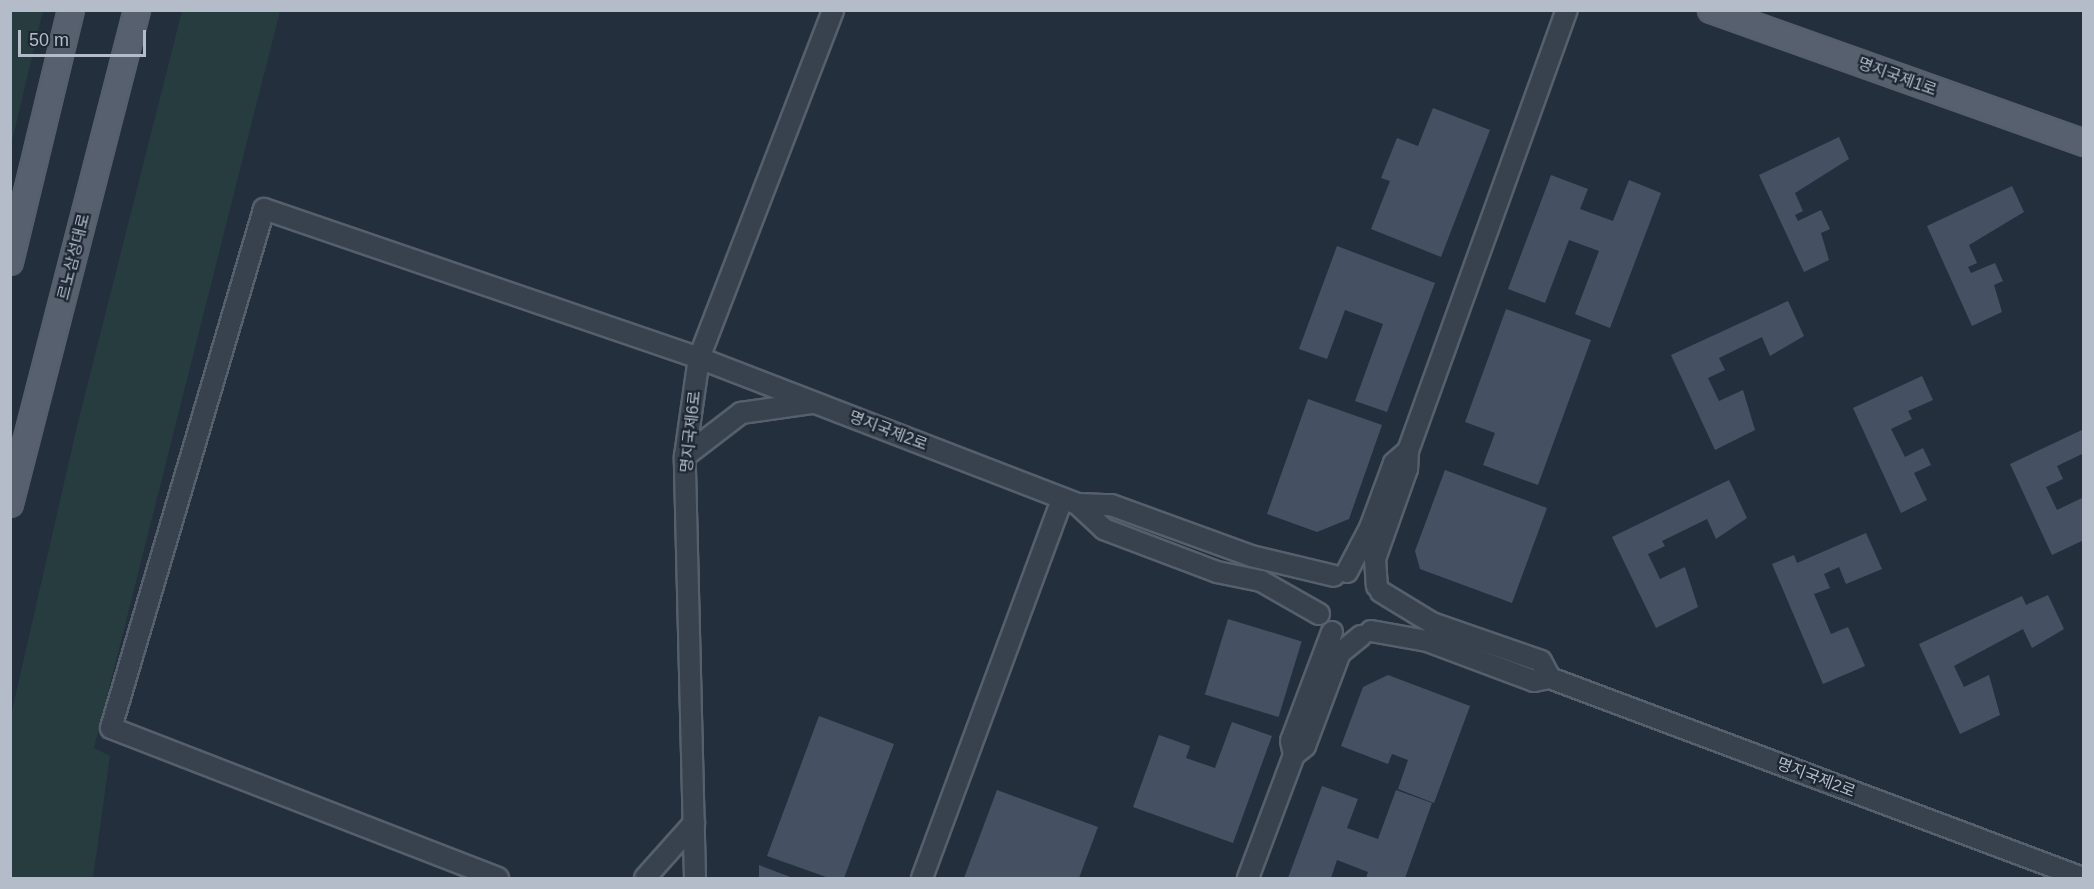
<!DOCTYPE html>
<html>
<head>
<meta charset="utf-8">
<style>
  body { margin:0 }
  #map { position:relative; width:2094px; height:889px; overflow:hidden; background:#242f3e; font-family:Arial,"Noto Sans KR",sans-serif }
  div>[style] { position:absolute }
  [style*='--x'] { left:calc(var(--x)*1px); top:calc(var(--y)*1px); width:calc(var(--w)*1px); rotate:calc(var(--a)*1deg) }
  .green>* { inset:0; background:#263c3f }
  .building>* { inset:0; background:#455162; transform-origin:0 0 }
  .roads { filter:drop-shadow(2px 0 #565f6c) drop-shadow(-2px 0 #565f6c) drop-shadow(0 2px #565f6c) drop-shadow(0 -2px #565f6c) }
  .minor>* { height:20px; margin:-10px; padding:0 10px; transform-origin:10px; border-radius:10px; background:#38414e }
  .major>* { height:24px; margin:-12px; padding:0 12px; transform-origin:12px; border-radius:12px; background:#56606e }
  span { translate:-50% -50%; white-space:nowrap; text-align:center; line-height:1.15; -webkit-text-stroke:4.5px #1d2633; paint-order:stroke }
  .street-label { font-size:16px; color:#b4bcc9 }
  .frame { position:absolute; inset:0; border:12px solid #b4bcc9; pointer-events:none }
  .scale { position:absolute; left:18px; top:30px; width:128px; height:27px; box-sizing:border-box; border:3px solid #b4bcc9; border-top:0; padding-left:8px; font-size:18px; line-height:21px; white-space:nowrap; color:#b4bcc9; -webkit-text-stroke:4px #1d2633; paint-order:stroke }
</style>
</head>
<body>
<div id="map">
  <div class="green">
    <div style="clip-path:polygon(11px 10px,43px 11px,11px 145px,10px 11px)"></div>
    <div style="clip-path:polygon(182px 11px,280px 11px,94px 748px,110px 756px,93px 878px,11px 878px,11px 715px,78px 422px)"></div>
  </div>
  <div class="building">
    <div style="clip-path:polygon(1433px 108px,1490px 130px,1441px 257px,1371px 229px,1390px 181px,1381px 178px,1397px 138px,1418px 146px)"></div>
    <div style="clip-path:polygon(1839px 137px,1849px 159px,1795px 193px,1803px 211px,1795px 215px,1798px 221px,1821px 210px,1830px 229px,1821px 233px,1829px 260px,1804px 272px,1759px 175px)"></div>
    <div style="clip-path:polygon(1551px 175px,1588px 189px,1580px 209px,1613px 221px,1629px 180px,1661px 193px,1610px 328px,1575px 314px,1599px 251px,1569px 240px,1545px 303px,1508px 289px)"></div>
    <div style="clip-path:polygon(2012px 186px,2024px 212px,1969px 245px,1977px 263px,1968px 267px,1971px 273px,1995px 263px,2003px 281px,1994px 285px,2002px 312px,1972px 326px,1927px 226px)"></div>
    <div style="clip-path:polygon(1337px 246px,1435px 283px,1387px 412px,1355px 401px,1383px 324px,1345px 310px,1327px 359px,1299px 349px)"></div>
    <div style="clip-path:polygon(1788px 301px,1804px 336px,1770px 356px,1762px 337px,1719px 358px,1725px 370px,1708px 378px,1719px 401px,1743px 390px,1755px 430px,1715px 450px,1671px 355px)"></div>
    <div style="clip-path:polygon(1506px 309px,1591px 340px,1538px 485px,1483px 465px,1495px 433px,1465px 422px)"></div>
    <div style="clip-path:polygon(1922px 376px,1933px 400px,1908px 411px,1912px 419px,1891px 429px,1905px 457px,1923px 448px,1931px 465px,1914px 473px,1927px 500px,1901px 513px,1853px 408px)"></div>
    <div style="clip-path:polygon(1308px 399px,1382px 425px,1349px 519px,1317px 532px,1267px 514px)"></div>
    <div style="clip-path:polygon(2084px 429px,2084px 453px,2057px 466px,2063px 479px,2046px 487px,2057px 510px,2082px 498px,2084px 540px,2052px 555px,2010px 464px)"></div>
    <div style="clip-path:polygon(1445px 470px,1547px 508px,1512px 603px,1420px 569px,1415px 551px)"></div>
    <div style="clip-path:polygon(1729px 480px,1747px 518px,1716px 539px,1707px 519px,1662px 541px,1665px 546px,1648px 554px,1660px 579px,1685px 567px,1698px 607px,1656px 628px,1612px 537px)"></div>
    <div style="clip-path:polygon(1866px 533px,1882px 569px,1846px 584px,1839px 567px,1824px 574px,1830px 588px,1814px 594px,1831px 634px,1848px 627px,1865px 666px,1823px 684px,1772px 564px,1794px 555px,1797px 563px)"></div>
    <div style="clip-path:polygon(2048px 595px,2064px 629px,2032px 648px,2023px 629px,1954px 666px,1964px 687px,1989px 675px,2000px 715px,1960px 734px,1919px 644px,2022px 596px,2026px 605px)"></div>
    <div style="left:1228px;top:619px;width:77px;height:79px;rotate:17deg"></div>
    <div style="clip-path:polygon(1388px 675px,1470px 706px,1434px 803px,1398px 789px,1408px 760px,1392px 754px,1388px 764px,1341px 746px,1363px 687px)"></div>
    <div style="clip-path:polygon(819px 716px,894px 744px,844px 878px,829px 878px,767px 856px)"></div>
    <div style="clip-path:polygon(1232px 722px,1272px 736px,1233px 843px,1133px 807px,1159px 735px,1190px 746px,1186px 758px,1215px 768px)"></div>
    <div style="clip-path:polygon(1322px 786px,1358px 799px,1347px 828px,1378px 839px,1396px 790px,1432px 803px,1405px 878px,1366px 878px,1368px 872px,1337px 860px,1331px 878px,1288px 878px)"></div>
    <div style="clip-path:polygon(997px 790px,1098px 827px,1079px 878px,964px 878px)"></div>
    <div style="clip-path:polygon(759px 865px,793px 878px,759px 878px)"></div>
  </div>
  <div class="roads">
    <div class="minor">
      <div style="--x:1408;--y:451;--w:469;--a:-70.2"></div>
      <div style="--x:685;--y:456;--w:71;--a:-37.5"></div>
      <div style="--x:741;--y:413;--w:71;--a:-8.1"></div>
      <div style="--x:1347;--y:572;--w:50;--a:-62.4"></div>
      <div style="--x:1370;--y:528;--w:69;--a:-69.7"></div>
      <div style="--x:1394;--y:463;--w:18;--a:-41"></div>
      <div style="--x:1408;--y:451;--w:18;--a:93"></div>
      <div style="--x:1407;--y:469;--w:96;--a:109.6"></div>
      <div style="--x:1375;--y:559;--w:27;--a:86"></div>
      <div style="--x:1319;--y:614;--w:67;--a:-150.4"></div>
      <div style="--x:1261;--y:581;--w:45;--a:-168.4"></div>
      <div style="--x:1217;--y:572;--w:121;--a:-159.2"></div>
      <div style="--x:1104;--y:529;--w:37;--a:-137"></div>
      <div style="--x:1077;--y:504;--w:34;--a:2"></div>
      <div style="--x:1111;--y:505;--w:149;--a:20"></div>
      <div style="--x:1251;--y:556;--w:85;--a:13.5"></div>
      <div style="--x:1371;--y:631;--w:57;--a:10.1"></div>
      <div style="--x:1427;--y:641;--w:114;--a:20.5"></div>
      <div style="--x:1534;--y:681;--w:16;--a:-11"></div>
      <div style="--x:1550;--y:678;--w:19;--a:-118"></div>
      <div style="--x:1541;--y:661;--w:115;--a:-160.8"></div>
      <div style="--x:1432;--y:623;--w:60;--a:-148.7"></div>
      <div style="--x:1332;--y:632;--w:116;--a:110.6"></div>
      <div style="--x:1291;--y:741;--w:14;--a:78"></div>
      <div style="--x:1294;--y:755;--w:14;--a:-39"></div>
      <div style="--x:1305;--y:746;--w:99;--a:-69.4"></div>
      <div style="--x:1340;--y:653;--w:27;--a:-39"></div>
      <div style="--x:1550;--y:678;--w:569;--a:20.57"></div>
      <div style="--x:498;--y:878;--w:415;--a:-158.8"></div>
      <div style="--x:111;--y:728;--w:541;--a:-73.57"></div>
      <div style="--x:264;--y:209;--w:460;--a:18.9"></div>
      <div style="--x:699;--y:358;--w:405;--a:21.1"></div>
      <div style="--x:645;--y:878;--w:74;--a:-48.3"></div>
      <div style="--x:695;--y:878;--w:422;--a:-91.4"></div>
      <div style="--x:685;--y:456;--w:99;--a:-81.9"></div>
      <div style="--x:699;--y:358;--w:373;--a:-68.9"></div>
      <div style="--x:922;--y:878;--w:404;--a:-69.7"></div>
      <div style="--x:1248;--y:878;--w:131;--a:-69.5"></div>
    </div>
    <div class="major">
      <div style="--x:1711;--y:10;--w:396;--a:19.6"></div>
      <div style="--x:10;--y:262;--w:259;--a:-76.4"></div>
      <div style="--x:10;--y:504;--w:510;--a:-75.58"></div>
    </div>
  </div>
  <div class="street-label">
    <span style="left:1897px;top:77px;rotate:20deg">명지국제1로</span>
    <span style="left:74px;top:257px;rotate:-76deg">르노삼성대로</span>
    <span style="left:888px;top:431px;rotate:21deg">명지국제2로</span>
    <span style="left:691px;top:432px;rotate:-84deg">명지국제6로</span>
    <span style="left:1816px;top:778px;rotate:21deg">명지국제2로</span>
  </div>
  <div class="frame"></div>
  <div class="scale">50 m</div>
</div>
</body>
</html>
